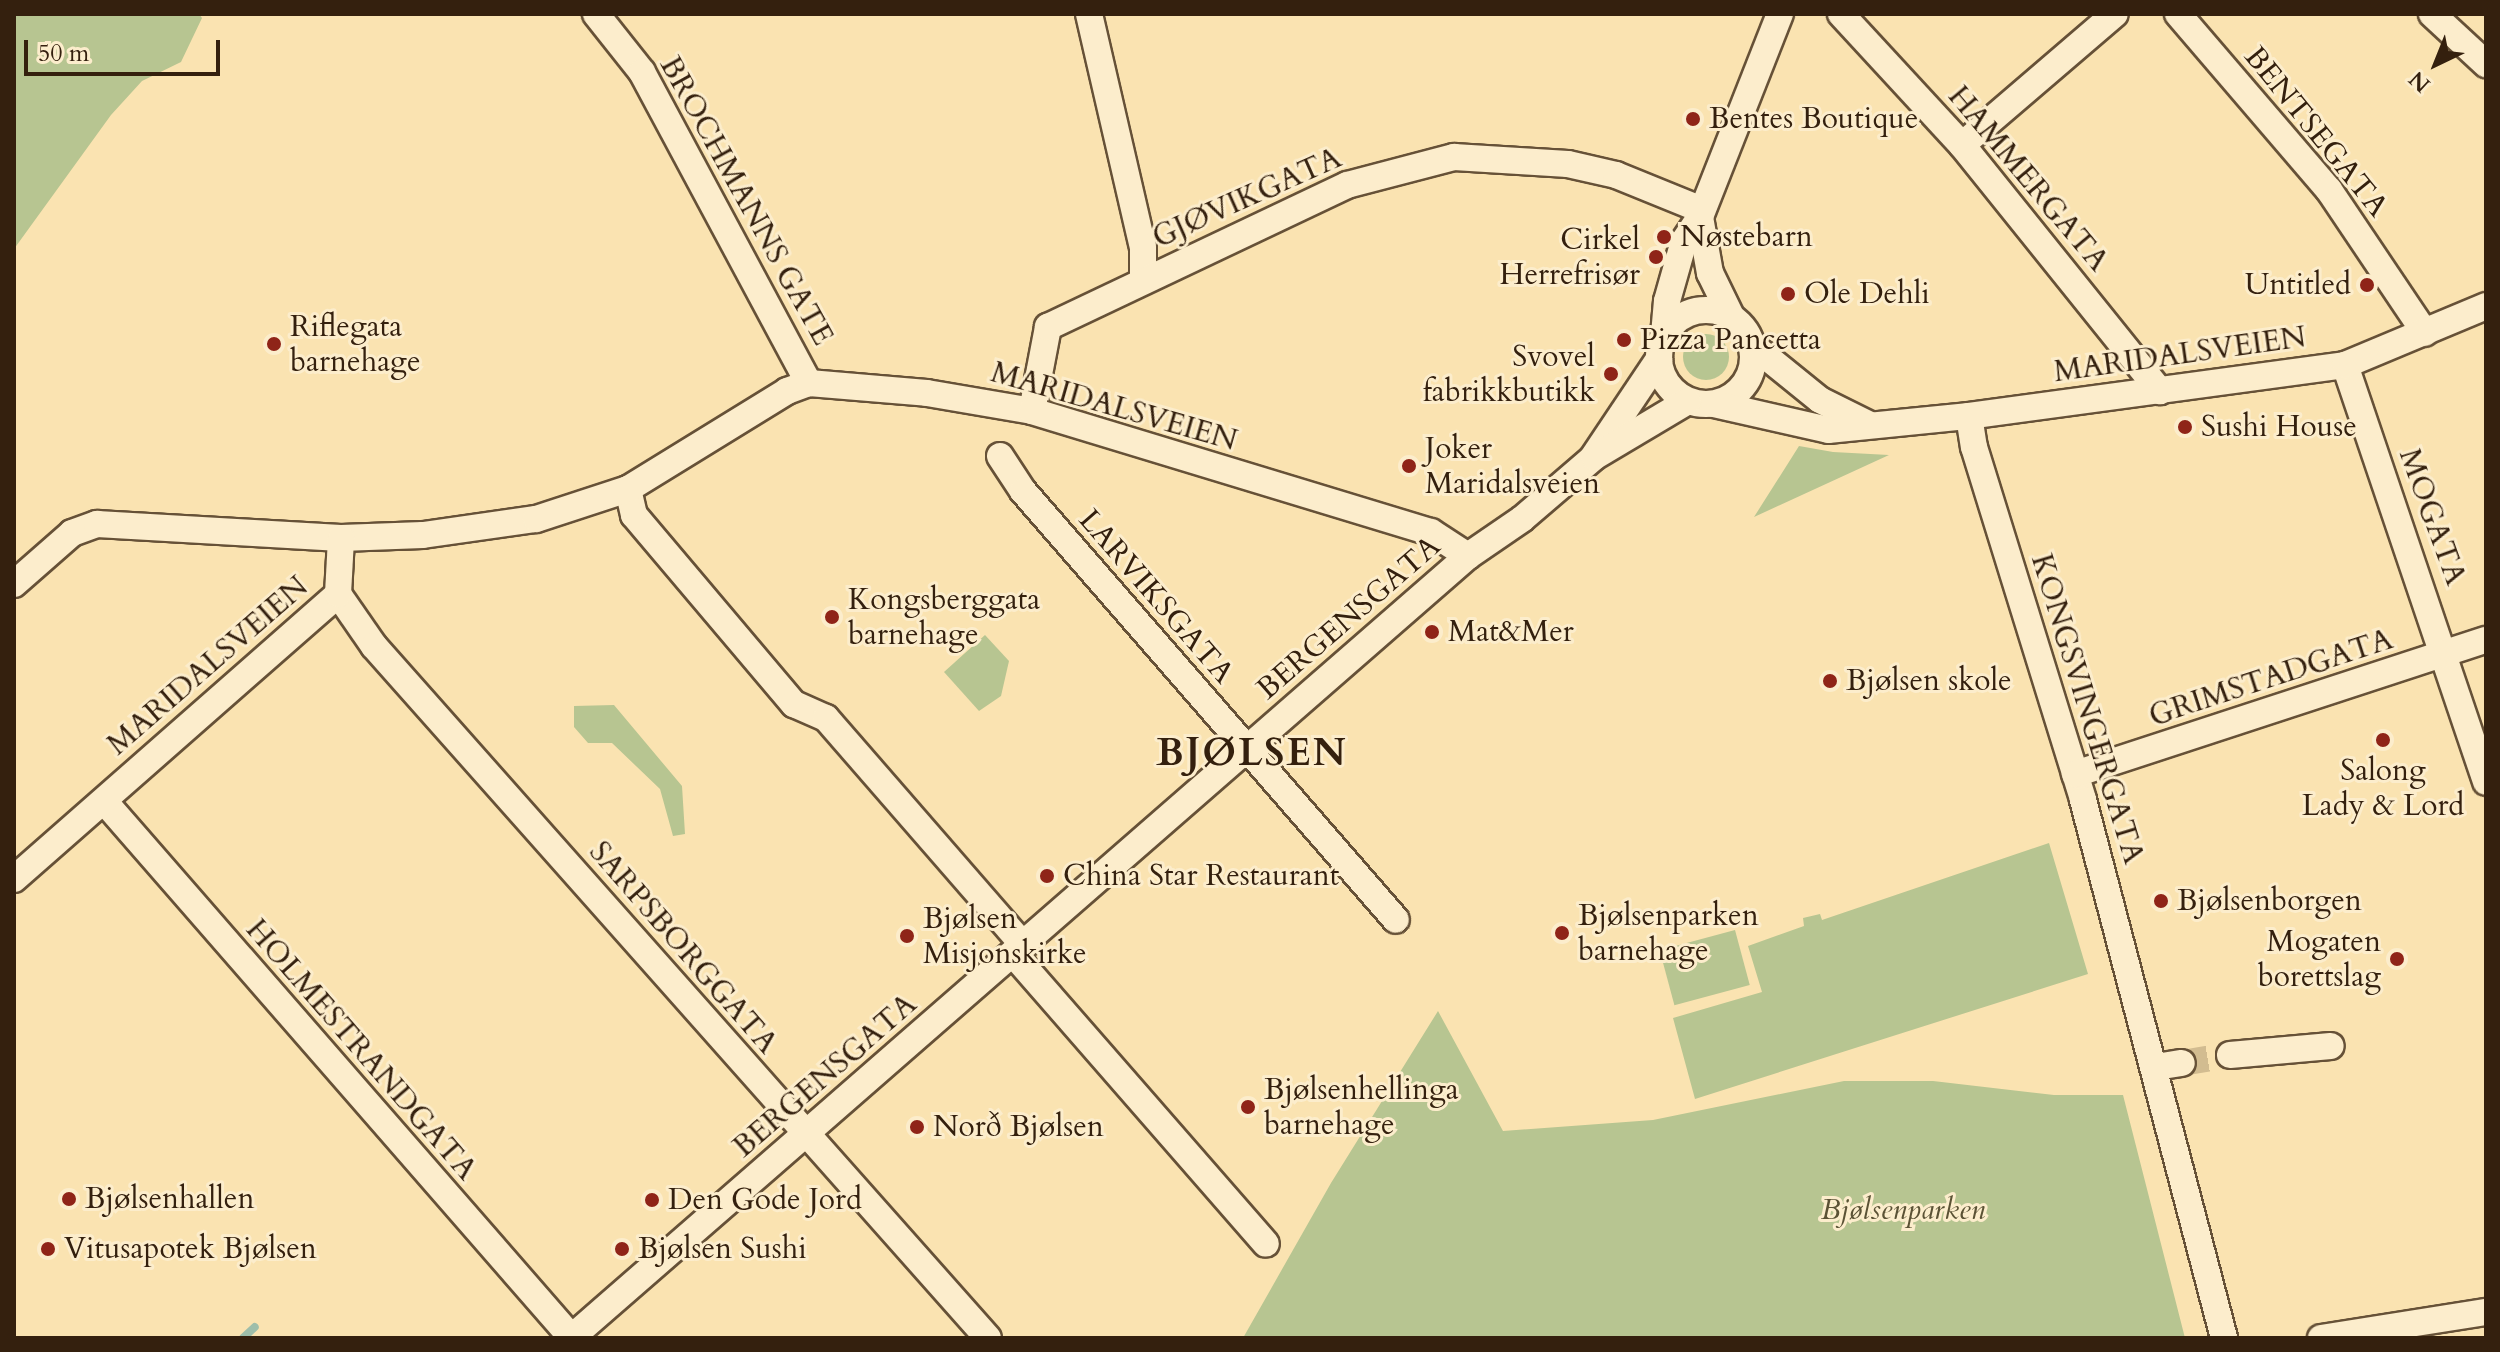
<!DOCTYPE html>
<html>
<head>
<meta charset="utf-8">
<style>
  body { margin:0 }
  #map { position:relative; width:2500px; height:1352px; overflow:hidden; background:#fae3b1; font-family:Cardo,serif }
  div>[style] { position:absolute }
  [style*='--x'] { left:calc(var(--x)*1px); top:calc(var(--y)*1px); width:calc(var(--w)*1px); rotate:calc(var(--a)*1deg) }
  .green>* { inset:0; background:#b7c591; transform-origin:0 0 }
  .round { border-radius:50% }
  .stream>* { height:8px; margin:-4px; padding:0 4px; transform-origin:4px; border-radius:4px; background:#9ebeaa }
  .minor-tunnel>* { height:26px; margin-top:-13px; transform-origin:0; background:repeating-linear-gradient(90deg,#d2bc90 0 26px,transparent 0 39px) }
  .roads { filter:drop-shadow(2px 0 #665137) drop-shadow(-2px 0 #665137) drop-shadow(0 2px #665137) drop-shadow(0 -2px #665137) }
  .minor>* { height:26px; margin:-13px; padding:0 13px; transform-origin:13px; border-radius:13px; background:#fcedcc }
  .minor>.ring { margin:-13px; padding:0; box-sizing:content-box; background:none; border:26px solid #fcedcc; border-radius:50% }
  .dots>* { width:22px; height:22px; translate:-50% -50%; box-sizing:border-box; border:4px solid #fcedcc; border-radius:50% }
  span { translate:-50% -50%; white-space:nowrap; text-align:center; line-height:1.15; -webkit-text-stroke:6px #fcedcc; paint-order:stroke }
  .poi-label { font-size:30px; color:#34200e }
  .left { translate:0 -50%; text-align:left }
  .right { translate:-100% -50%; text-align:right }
  .street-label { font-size:30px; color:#34200e }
  .park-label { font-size:30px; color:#5b5235; font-style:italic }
  .district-label { font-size:38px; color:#34200e; font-weight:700; letter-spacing:2px }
  .frame { position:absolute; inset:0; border:16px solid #34200e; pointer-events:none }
  .north { position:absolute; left:2396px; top:24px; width:80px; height:80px; -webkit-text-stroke:6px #fcedcc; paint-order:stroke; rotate:223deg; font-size:22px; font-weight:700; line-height:32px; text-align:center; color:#34200e }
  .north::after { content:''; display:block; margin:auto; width:28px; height:36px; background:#34200e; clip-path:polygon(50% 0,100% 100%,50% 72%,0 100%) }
  .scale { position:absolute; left:24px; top:40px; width:196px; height:36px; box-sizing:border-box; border:4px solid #34200e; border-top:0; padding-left:10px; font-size:24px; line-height:28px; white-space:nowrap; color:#34200e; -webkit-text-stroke:6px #fcedcc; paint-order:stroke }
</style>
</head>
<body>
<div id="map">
  <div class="green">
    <div style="clip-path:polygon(14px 14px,199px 14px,202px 18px,181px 62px,142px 81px,111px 115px,14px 249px)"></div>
    <div class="round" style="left:1683px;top:334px;width:46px;height:46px"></div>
    <div style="clip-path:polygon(1799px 446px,1833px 452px,1889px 455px,1754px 517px)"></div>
    <div style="clip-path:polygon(985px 635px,1009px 661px,1001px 696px,979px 711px,944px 672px)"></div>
    <div style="clip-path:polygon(614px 705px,682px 786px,685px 834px,673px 836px,660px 789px,612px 743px,588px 743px,574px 727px,574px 706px)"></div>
    <div style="clip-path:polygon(2049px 843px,2088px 974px,1695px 1099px,1673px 1018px,1762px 992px,1748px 946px,1804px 926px,1803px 918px,1820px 914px,1822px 920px)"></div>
    <div style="left:1735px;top:930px;width:57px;height:78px;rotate:75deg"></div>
    <div style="clip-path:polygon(1438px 1011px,1503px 1131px,1653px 1120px,1844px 1081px,1933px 1081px,2054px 1095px,2123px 1095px,2185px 1338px,1243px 1338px,1331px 1183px)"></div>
  </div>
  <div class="stream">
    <div style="--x:243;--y:1338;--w:16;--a:-43"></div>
  </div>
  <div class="minor-tunnel">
    <div style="--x:2182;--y:1063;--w:49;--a:-9.5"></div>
  </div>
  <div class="roads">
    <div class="minor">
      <div style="--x:596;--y:14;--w:74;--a:51.6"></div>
      <div style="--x:642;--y:72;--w:353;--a:61.8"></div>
      <div style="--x:1089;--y:14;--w:239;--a:77"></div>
      <div style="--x:1143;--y:247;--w:33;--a:90"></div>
      <div style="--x:1841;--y:14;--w:178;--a:47.3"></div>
      <div style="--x:1962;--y:145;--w:316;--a:51.2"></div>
      <div style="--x:2178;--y:14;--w:232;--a:49.4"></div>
      <div style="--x:2329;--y:190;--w:172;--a:56.1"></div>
      <div style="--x:2432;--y:14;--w:74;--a:42.8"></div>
      <div style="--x:1962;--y:145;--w:201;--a:-40.6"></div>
      <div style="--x:1700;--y:217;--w:57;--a:79.9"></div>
      <div style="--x:1710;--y:273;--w:48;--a:64"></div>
      <div class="ring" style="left:1659px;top:310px;width:68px;height:68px"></div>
      <div style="--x:1664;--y:335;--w:34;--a:-85"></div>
      <div style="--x:1667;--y:301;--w:62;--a:-74.2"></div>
      <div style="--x:1684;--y:241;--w:29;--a:-56"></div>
      <div style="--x:1700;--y:217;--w:218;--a:-68.5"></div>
      <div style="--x:1752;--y:345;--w:87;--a:39"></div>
      <div style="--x:1820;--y:400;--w:54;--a:26.6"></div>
      <div style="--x:2345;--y:365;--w:440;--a:71.3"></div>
      <div style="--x:1714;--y:404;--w:117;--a:12.8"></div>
      <div style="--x:1828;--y:430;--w:142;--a:-5.7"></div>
      <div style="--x:1969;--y:416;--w:379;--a:-7.7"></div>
      <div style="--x:2345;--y:365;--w:153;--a:-22.7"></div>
      <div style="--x:1032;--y:411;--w:86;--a:-79.2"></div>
      <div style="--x:1048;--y:327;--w:331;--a:-25.4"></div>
      <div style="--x:1347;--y:185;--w:111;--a:-14.7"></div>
      <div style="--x:1454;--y:157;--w:114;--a:3.5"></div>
      <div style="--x:1568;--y:164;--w:49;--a:12.9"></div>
      <div style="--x:1616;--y:175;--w:93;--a:22.1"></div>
      <div style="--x:1969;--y:416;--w:31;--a:81"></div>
      <div style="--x:1974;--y:447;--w:369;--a:72.8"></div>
      <div style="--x:2083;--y:800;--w:556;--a:75.31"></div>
      <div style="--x:1000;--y:456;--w:42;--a:56.7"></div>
      <div style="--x:1023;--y:491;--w:568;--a:48.99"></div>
      <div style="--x:1594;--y:456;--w:117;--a:-56.2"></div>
      <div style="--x:628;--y:489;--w:27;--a:77"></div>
      <div style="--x:634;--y:515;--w:248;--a:49.8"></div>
      <div style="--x:794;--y:704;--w:35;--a:24"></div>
      <div style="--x:826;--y:718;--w:302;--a:49"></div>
      <div style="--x:14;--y:584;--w:77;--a:-41.3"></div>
      <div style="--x:72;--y:533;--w:27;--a:-20"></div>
      <div style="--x:97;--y:524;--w:244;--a:3.3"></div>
      <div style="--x:341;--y:538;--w:82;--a:-2.1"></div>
      <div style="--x:423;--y:535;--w:114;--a:-8.1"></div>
      <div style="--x:536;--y:519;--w:97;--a:-18.1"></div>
      <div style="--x:628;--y:489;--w:187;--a:-31.6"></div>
      <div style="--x:787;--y:391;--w:23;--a:-20"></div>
      <div style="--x:809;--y:383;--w:118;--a:4.8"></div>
      <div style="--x:927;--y:393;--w:107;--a:9.7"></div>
      <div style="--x:1032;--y:411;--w:417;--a:16.9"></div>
      <div style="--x:1431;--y:532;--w:44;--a:33"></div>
      <div style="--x:338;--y:594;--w:63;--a:55.3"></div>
      <div style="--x:374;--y:646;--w:925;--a:48.42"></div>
      <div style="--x:2075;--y:774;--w:432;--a:-18.1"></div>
      <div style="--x:104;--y:801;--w:712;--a:48.93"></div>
      <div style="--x:14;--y:879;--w:432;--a:-41.3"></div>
      <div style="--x:338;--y:594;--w:56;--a:-86.9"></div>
      <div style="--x:1014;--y:955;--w:383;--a:48.9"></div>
      <div style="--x:2230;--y:1055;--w:101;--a:-5.1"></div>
      <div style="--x:2156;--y:1067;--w:26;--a:-9"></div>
      <div style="--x:571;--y:1338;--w:1190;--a:-41.08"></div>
      <div style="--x:1468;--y:556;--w:65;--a:-34.4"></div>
      <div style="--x:1522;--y:519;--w:95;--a:-40.7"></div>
      <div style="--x:1594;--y:457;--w:109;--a:-30.8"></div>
      <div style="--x:2321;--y:1338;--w:167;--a:-9"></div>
    </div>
  </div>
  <div class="dots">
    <div style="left:1693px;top:119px;background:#8f2418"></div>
    <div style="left:1664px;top:237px;background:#8f2418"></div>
    <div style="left:1656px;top:257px;background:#8f2418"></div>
    <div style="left:2367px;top:285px;background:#8f2418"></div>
    <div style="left:1788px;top:294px;background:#8f2418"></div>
    <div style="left:1624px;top:340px;background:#8f2418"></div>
    <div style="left:274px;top:344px;background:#8f2418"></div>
    <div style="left:1611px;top:374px;background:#8f2418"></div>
    <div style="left:2185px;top:427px;background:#8f2418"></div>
    <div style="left:1409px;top:466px;background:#8f2418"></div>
    <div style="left:832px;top:617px;background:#8f2418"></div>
    <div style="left:1432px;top:632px;background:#8f2418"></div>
    <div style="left:1830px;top:681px;background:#8f2418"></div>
    <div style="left:2383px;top:740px;background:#8f2418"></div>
    <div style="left:1047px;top:876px;background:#8f2418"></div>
    <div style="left:2161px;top:901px;background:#8f2418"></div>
    <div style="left:1562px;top:933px;background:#8f2418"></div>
    <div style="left:907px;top:936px;background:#8f2418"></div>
    <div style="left:2397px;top:959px;background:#8f2418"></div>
    <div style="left:1248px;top:1107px;background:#8f2418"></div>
    <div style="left:917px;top:1127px;background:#8f2418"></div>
    <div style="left:69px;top:1199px;background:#8f2418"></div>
    <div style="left:652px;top:1200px;background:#8f2418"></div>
    <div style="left:48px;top:1249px;background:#8f2418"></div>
    <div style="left:622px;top:1249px;background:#8f2418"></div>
  </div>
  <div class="poi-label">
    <span class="left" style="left:1709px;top:119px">Bentes Boutique</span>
    <span class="left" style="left:1680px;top:237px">Nøstebarn</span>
    <span class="right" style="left:1640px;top:257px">Cirkel<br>Herrefrisør</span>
    <span class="right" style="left:2351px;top:285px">Untitled</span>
    <span class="left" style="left:1804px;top:294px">Ole Dehli</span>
    <span class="left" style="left:290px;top:344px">Riflegata<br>barnehage</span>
    <span class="left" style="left:1640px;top:340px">Pizza Pancetta</span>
    <span class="right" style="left:1595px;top:374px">Svovel<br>fabrikkbutikk</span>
    <span class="left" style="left:2201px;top:427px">Sushi House</span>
    <span class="left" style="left:1425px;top:466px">Joker<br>Maridalsveien</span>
    <span class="left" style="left:848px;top:617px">Kongsberggata<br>barnehage</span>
    <span class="left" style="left:1448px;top:632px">Mat&amp;Mer</span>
    <span class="left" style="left:1846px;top:681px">Bjølsen skole</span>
    <span style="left:2383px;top:788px">Salong<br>Lady &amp; Lord</span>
    <span class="left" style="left:1063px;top:876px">China Star Restaurant</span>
    <span class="left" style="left:2177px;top:901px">Bjølsenborgen</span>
    <span class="left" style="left:1578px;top:933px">Bjølsenparken<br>barnehage</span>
    <span class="left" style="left:923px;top:936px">Bjølsen<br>Misjonskirke</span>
    <span class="right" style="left:2381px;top:959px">Mogaten<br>borettslag</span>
    <span class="left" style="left:1264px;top:1107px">Bjølsenhellinga<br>barnehage</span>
    <span class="left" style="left:933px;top:1127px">Norð Bjølsen</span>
    <span class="left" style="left:85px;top:1199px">Bjølsenhallen</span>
    <span class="left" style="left:668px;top:1200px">Den Gode Jord</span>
    <span class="left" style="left:64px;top:1249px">Vitusapotek Bjølsen</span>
    <span class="left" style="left:638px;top:1249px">Bjølsen Sushi</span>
  </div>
  <div class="street-label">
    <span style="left:2316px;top:132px;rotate:51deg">BENTSEGATA</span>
    <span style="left:2028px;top:179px;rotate:50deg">HAMMERGATA</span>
    <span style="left:1247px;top:198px;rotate:-24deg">GJØVIKGATA</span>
    <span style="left:746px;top:201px;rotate:61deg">BROCHMANNS GATE</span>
    <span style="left:2180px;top:355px;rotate:-8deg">MARIDALSVEIEN</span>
    <span style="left:1114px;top:407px;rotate:16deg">MARIDALSVEIEN</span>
    <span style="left:2432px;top:517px;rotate:70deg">MOGATA</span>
    <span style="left:1156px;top:597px;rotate:49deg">LARVIKSGATA</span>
    <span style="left:1349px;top:618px;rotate:-41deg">BERGENSGATA</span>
    <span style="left:208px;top:666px;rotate:-41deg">MARIDALSVEIEN</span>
    <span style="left:2271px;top:678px;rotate:-18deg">GRIMSTADGATA</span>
    <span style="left:2087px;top:709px;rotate:73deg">KONGSVINGERGATA</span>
    <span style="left:683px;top:948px;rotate:49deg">SARPSBORGGATA</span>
    <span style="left:361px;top:1050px;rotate:49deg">HOLMESTRANDGATA</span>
    <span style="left:825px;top:1076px;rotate:-41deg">BERGENSGATA</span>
  </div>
  <div class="park-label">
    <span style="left:1903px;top:1210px">Bjølsenparken</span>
  </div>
  <div class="district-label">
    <span style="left:1252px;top:754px">BJØLSEN</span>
  </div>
  <div class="frame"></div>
  <div class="north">N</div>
  <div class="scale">50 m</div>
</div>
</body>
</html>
